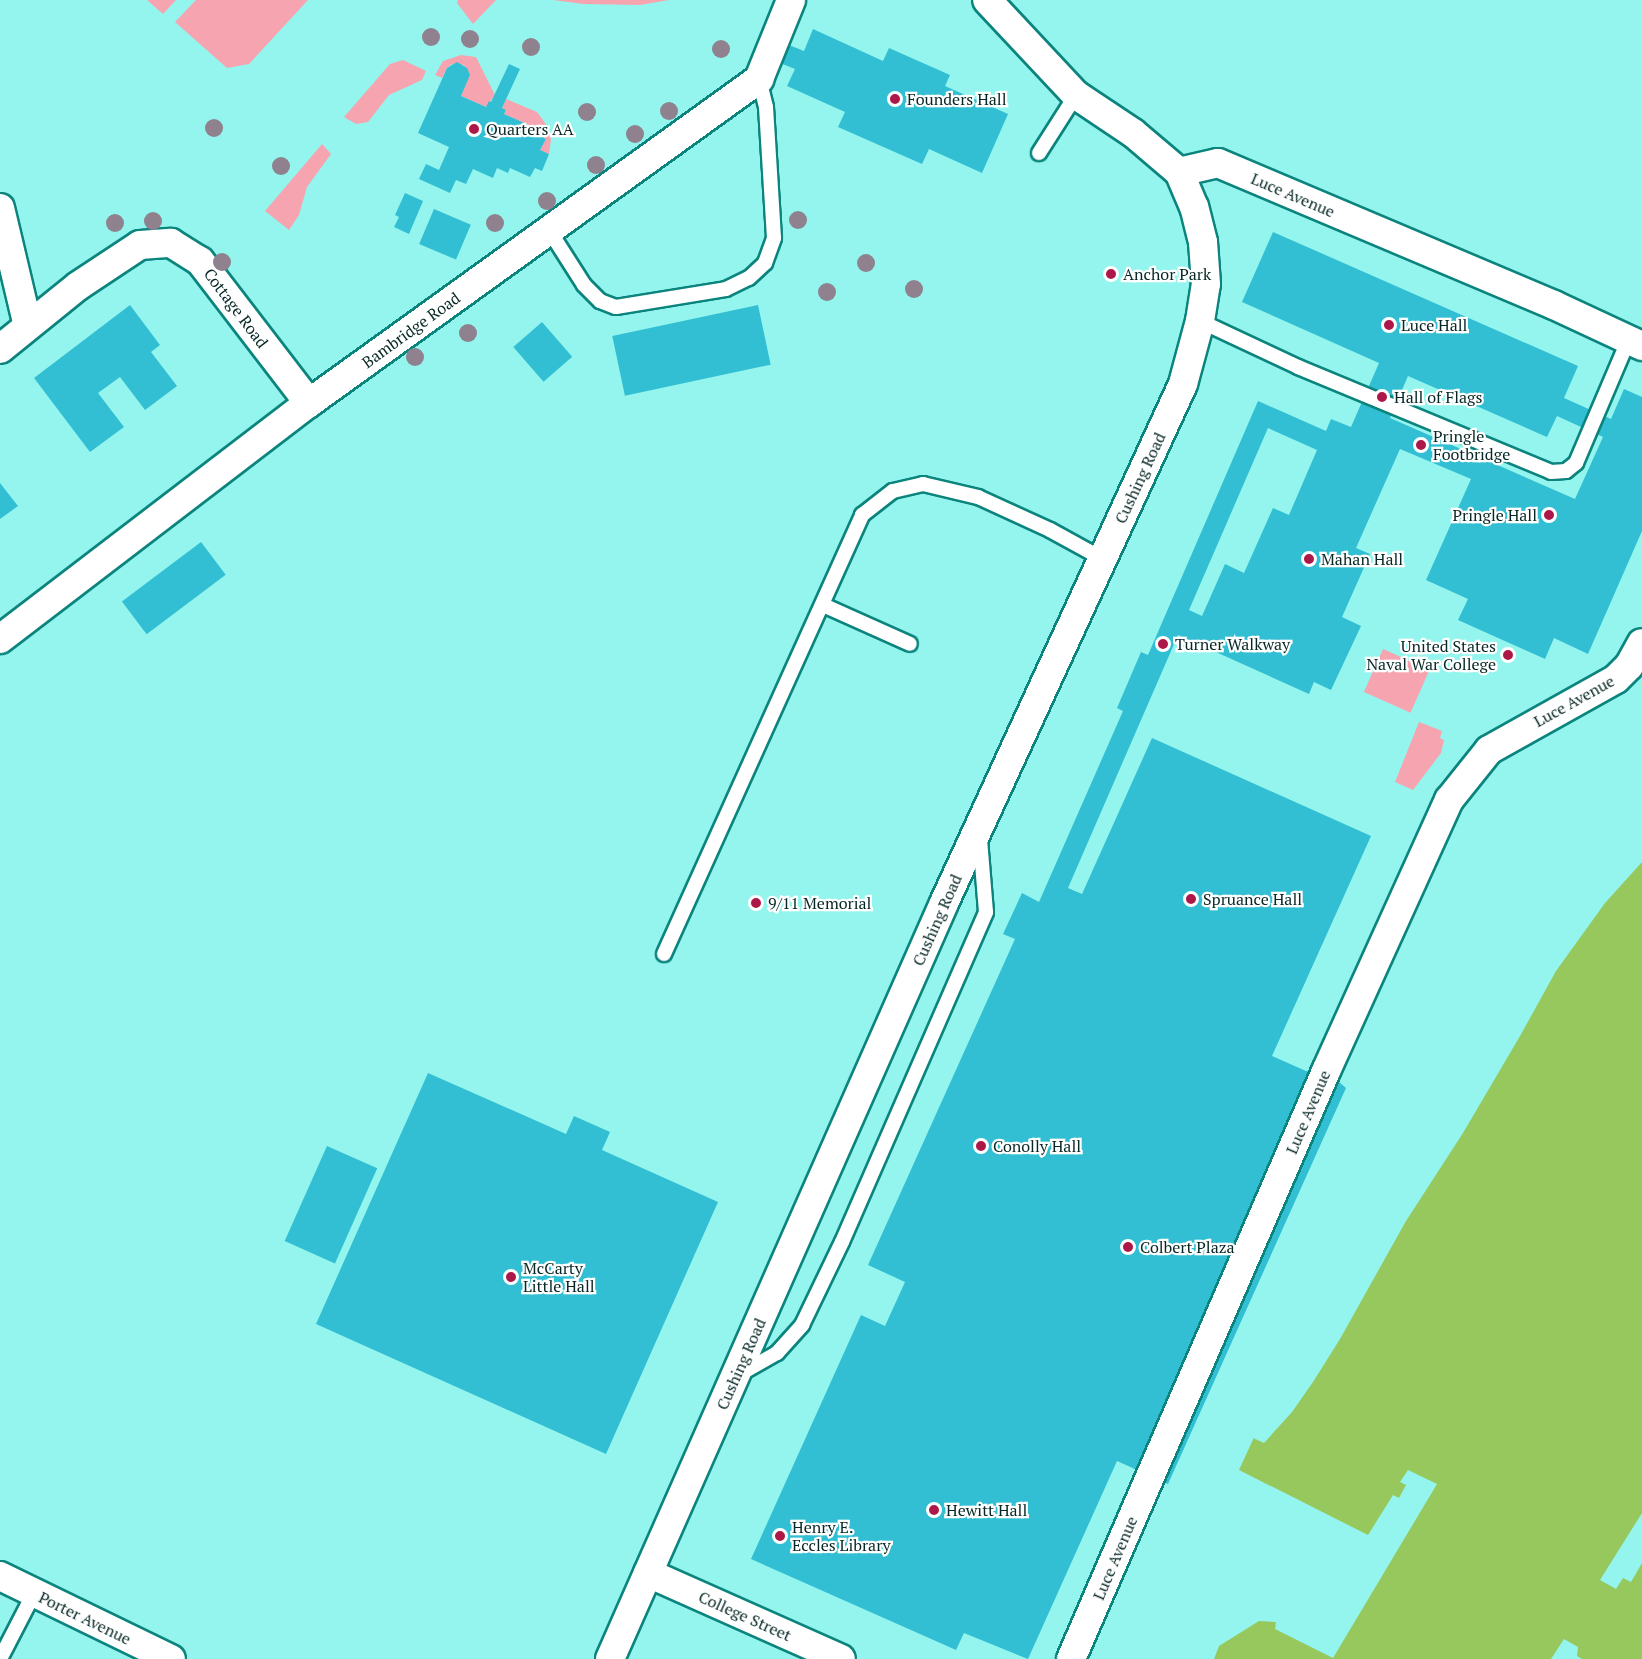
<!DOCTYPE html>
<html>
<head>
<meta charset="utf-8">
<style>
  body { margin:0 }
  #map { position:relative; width:1642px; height:1659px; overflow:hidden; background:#93f5ed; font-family:"PT Serif",serif }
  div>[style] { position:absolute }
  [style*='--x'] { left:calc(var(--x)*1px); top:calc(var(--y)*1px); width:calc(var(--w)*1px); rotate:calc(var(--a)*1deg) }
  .green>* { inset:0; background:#f7a4b1; transform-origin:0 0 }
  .water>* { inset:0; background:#97c85d }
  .pier>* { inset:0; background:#93f5ed }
  .building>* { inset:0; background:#32bfd3; transform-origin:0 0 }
  .roads { filter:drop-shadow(2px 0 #0c847e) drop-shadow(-2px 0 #0c847e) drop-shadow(0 2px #0c847e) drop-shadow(0 -2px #0c847e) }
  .lane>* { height:14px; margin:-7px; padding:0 7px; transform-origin:7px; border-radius:7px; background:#fff }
  .street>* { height:28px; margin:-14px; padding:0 14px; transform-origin:14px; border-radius:14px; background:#fff }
  .trees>* { width:18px; height:18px; margin:-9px; border-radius:50%; background:#8f818d }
  .dots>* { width:16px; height:16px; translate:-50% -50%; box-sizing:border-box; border:3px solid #fff; border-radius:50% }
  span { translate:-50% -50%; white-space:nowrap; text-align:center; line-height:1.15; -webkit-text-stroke:4.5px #fff; paint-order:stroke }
  .poi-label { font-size:16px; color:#062725 }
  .left { translate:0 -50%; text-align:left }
  .right { translate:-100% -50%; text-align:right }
  .street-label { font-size:16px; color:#062725 }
</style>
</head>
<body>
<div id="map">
  <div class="green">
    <div style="clip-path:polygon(147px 0,176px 0,163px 14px)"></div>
    <div style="clip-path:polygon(196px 0,308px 0,249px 64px,227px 68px,175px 22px)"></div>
    <div style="clip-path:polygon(458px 0,496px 0,473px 24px,457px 3px)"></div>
    <div style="clip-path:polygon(553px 0,669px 0,640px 5px,583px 4px)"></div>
    <div style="clip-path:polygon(461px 55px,476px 57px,495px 95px,486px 107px,461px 96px,469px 75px,464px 65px,452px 64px,447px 68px,442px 78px,435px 75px,443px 61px)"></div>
    <div style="clip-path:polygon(403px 60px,426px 71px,422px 80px,389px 95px,368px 122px,356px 124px,344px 117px,390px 64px)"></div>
    <div style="clip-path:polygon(506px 99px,537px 112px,540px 116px,548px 127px,551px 140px,549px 154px,540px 150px,546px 139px,528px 131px,530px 126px,504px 114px,506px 110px,502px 108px)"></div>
    <div style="clip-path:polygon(322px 144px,331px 154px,307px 187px,299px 215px,289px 230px,265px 211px)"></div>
    <div style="left:1383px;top:649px;width:51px;height:47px;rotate:24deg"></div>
    <div style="clip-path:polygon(1419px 722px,1442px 731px,1440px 738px,1444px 740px,1441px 753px,1413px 790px,1395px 782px)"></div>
  </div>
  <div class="water">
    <div style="clip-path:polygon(1642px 805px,1642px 1659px,1214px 1659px,1219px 1646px,1259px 1621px,1276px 1622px,1275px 1629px,1333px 1658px,1437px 1484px,1408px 1470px,1400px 1482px,1406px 1485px,1399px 1498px,1393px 1495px,1368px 1535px,1239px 1470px,1256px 1433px,1291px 1384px)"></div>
  </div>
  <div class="pier">
    <div style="clip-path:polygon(1642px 802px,1642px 862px,1605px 903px,1556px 971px,1520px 1036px,1463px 1133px,1406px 1221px,1340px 1339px,1313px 1382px,1292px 1412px,1264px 1443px,1251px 1437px,1288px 1383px,1327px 1318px,1461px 1080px,1528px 942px,1594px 845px,1632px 807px)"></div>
    <div style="clip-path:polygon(1642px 1513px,1642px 1563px,1631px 1582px,1623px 1578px,1616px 1589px,1600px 1580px)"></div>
    <div style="clip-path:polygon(1564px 1639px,1578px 1647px,1577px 1656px,1582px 1659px,1551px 1659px)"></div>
  </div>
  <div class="building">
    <div style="clip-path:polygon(813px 29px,883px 61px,889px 48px,950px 75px,945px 86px,1008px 114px,982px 173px,929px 149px,922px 164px,838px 127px,845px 112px,787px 86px,795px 69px,780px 63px,789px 45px,804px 51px)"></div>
    <div style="clip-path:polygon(457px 62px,467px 68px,470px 75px,461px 96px,486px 107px,489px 101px,491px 102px,509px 64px,520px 69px,502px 108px,506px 110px,504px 114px,531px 126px,528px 131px,546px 139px,540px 150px,549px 154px,542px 171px,535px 168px,530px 177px,510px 168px,508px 173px,497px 168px,493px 178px,473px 169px,466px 184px,456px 180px,450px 193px,419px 179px,426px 164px,439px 170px,449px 147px,418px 133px,447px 68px)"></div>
    <div style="clip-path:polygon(405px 193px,423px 201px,409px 234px,394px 227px,399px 217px,395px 215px)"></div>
    <div style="left:434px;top:209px;width:40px;height:38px;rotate:23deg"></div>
    <div style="clip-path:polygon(evenodd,1273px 232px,1578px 366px,1564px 398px,1611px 419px,1624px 389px,1642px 397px,1642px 531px,1588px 654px,1554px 638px,1545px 659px,1458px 620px,1468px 599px,1426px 580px,1471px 479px,1400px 449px,1356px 548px,1370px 554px,1342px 617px,1361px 626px,1331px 690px,1314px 682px,1309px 694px,1178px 635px,1068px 888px,1082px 894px,1152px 738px,1371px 836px,1272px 1056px,1306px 1071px,1326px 1071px,1346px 1088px,1168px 1484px,1117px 1461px,1028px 1659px,964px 1633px,956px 1650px,751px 1559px,861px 1315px,885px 1326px,905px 1282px,868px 1265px,1015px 939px,1003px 934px,1022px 893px,1039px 902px,1123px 711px,1117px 708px,1141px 652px,1148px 655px,1258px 401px,1326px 431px,1331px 419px,1351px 427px,1379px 363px,1242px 302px,1273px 232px,1408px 376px,1547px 437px,1557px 416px,1603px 437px,1575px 499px,1390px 418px,1408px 376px,1273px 232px,1268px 428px,1317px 450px,1289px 515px,1273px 508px,1244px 573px,1225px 564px,1202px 616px,1189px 610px,1268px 428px)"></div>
    <div style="clip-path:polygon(130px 305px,160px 345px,151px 352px,177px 386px,145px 410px,120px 377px,98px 393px,124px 427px,90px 452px,34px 378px)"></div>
    <div style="left:758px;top:305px;width:61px;height:149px;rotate:78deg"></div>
    <div style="left:542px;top:322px;width:46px;height:38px;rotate:49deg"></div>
    <div style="clip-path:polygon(0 483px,18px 506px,0 519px)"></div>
    <div style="left:201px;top:542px;width:41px;height:99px;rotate:53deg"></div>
    <div style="clip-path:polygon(428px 1073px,566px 1134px,574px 1116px,610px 1132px,602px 1150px,718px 1202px,606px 1454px,316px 1324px)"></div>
    <div style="left:327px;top:1146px;width:55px;height:104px;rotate:24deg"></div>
  </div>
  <div class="roads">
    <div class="lane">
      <div style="--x:1039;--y:153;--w:69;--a:-57.5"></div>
      <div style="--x:549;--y:230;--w:65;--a:57.5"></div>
      <div style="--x:584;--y:285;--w:23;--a:45"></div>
      <div style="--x:600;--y:301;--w:17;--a:21"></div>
      <div style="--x:616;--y:307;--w:111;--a:-9.3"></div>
      <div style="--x:726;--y:289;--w:25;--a:-26"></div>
      <div style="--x:749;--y:278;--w:22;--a:-43"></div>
      <div style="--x:765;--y:263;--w:27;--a:-70"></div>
      <div style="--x:774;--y:238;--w:131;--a:-93.5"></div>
      <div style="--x:766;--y:107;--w:29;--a:-104"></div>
      <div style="--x:1200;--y:321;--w:108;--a:25.1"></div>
      <div style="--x:1298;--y:367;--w:274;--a:22.5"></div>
      <div style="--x:1551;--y:472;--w:15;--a:-4"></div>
      <div style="--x:1566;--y:471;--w:13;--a:-39"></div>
      <div style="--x:1576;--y:463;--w:135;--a:-66.9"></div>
      <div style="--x:823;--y:605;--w:95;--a:24.1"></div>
      <div style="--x:664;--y:954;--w:482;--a:-65.7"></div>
      <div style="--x:862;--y:515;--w:39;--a:-38"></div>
      <div style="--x:893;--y:491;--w:31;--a:-13"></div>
      <div style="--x:923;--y:484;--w:57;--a:13.3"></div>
      <div style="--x:978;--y:497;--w:79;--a:24.6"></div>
      <div style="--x:1050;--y:530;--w:60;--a:28.7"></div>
      <div style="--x:740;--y:1374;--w:43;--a:-29.6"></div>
      <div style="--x:777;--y:1353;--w:38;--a:-48"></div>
      <div style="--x:802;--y:1325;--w:92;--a:-64.3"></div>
      <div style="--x:842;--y:1242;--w:360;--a:-66.4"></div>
      <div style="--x:986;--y:912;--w:73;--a:-94.7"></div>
      <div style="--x:0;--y:1659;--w:74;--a:-62.7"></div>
    </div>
    <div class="street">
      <div style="--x:1179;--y:172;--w:40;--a:-13"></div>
      <div style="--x:1218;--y:163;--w:365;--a:22.9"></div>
      <div style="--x:1554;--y:305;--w:97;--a:25"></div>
      <div style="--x:0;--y:208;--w:121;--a:76.7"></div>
      <div style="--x:0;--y:349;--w:100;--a:-38.9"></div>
      <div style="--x:78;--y:286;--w:74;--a:-33.5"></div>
      <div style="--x:140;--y:245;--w:31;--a:-4"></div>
      <div style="--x:171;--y:243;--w:34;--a:32"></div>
      <div style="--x:200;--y:261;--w:179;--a:52.5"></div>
      <div style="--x:0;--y:639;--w:389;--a:-37.4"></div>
      <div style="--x:309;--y:403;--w:555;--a:-35.75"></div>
      <div style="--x:759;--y:79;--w:85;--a:-67.9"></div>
      <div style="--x:648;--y:1573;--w:211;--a:24"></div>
      <div style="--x:0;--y:1576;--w:190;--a:25.9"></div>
      <div style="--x:610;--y:1659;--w:826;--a:-66.16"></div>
      <div style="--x:944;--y:903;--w:571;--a:-65.27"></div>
      <div style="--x:1183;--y:384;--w:65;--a:-74.9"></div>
      <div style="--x:1200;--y:321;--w:37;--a:-81"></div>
      <div style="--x:1206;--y:284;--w:42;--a:-94.1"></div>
      <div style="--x:1203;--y:242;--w:36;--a:-104"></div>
      <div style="--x:1194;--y:207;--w:38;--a:-113"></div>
      <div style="--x:1179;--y:172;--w:60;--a:-139.7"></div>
      <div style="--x:1133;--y:133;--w:69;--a:-146.3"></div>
      <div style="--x:1076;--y:95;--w:130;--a:-133.1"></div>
      <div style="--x:1071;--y:1659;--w:641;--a:-66.55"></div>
      <div style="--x:1326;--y:1071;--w:298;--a:-65.6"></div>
      <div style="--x:1449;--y:800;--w:64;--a:-51.3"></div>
      <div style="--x:1489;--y:750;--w:145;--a:-29.2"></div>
      <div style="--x:1616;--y:679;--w:18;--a:-45"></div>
      <div style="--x:1629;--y:666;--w:26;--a:-61"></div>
    </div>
  </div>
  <div class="trees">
    <div style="left:431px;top:37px"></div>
    <div style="left:470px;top:39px"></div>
    <div style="left:531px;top:47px"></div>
    <div style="left:721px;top:49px"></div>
    <div style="left:669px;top:111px"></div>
    <div style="left:587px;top:112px"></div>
    <div style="left:214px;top:128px"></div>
    <div style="left:635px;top:134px"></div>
    <div style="left:596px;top:165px"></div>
    <div style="left:281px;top:166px"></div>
    <div style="left:547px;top:201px"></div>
    <div style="left:798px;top:220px"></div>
    <div style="left:153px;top:221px"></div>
    <div style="left:115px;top:223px"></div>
    <div style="left:495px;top:223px"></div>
    <div style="left:222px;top:262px"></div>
    <div style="left:866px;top:263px"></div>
    <div style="left:914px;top:289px"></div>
    <div style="left:827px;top:292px"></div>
    <div style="left:468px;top:333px"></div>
    <div style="left:415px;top:357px"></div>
  </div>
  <div class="dots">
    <div style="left:895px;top:99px;background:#ac1848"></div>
    <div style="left:474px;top:129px;background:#ac1848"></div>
    <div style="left:1111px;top:274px;background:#ac1848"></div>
    <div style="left:1389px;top:325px;background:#ac1848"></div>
    <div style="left:1382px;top:397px;background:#ac1848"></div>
    <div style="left:1421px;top:445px;background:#ac1848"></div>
    <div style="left:1549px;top:515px;background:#ac1848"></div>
    <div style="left:1309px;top:559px;background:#ac1848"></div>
    <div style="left:1163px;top:644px;background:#ac1848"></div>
    <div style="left:1508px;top:655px;background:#ac1848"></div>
    <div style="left:1191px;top:899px;background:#ac1848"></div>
    <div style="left:756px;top:903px;background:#ac1848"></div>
    <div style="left:981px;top:1146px;background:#ac1848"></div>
    <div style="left:1128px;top:1247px;background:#ac1848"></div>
    <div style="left:511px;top:1277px;background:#ac1848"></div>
    <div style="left:934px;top:1510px;background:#ac1848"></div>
    <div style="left:780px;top:1536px;background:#ac1848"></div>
  </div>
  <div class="poi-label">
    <span class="left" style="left:907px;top:99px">Founders Hall</span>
    <span class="left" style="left:486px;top:129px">Quarters AA</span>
    <span class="left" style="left:1123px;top:274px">Anchor Park</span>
    <span class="left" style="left:1401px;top:325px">Luce Hall</span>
    <span class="left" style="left:1394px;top:397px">Hall of Flags</span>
    <span class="left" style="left:1433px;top:445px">Pringle<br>Footbridge</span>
    <span class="right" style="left:1537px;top:515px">Pringle Hall</span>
    <span class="left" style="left:1321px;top:559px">Mahan Hall</span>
    <span class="left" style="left:1175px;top:644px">Turner Walkway</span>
    <span class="right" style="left:1496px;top:655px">United States<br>Naval War College</span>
    <span class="left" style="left:1203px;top:899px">Spruance Hall</span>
    <span class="left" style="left:768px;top:903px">9/11 Memorial</span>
    <span class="left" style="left:993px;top:1146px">Conolly Hall</span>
    <span class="left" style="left:1140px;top:1247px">Colbert Plaza</span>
    <span class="left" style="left:523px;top:1277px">McCarty<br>Little Hall</span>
    <span class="left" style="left:946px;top:1510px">Hewitt Hall</span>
    <span class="left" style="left:792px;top:1536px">Henry E.<br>Eccles Library</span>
  </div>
  <div class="street-label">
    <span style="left:1293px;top:195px;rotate:23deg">Luce Avenue</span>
    <span style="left:236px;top:308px;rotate:53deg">Cottage Road</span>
    <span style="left:411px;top:330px;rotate:-36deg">Bambridge Road</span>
    <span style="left:1140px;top:478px;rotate:-65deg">Cushing Road</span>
    <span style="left:1574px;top:701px;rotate:-29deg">Luce Avenue</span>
    <span style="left:937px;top:920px;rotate:-66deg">Cushing Road</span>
    <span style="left:1308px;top:1112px;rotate:-67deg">Luce Avenue</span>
    <span style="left:741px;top:1364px;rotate:-66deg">Cushing Road</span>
    <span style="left:1115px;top:1558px;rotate:-67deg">Luce Avenue</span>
    <span style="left:745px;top:1616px;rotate:24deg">College Street</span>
    <span style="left:85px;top:1618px;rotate:26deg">Porter Avenue</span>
  </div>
</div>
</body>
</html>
